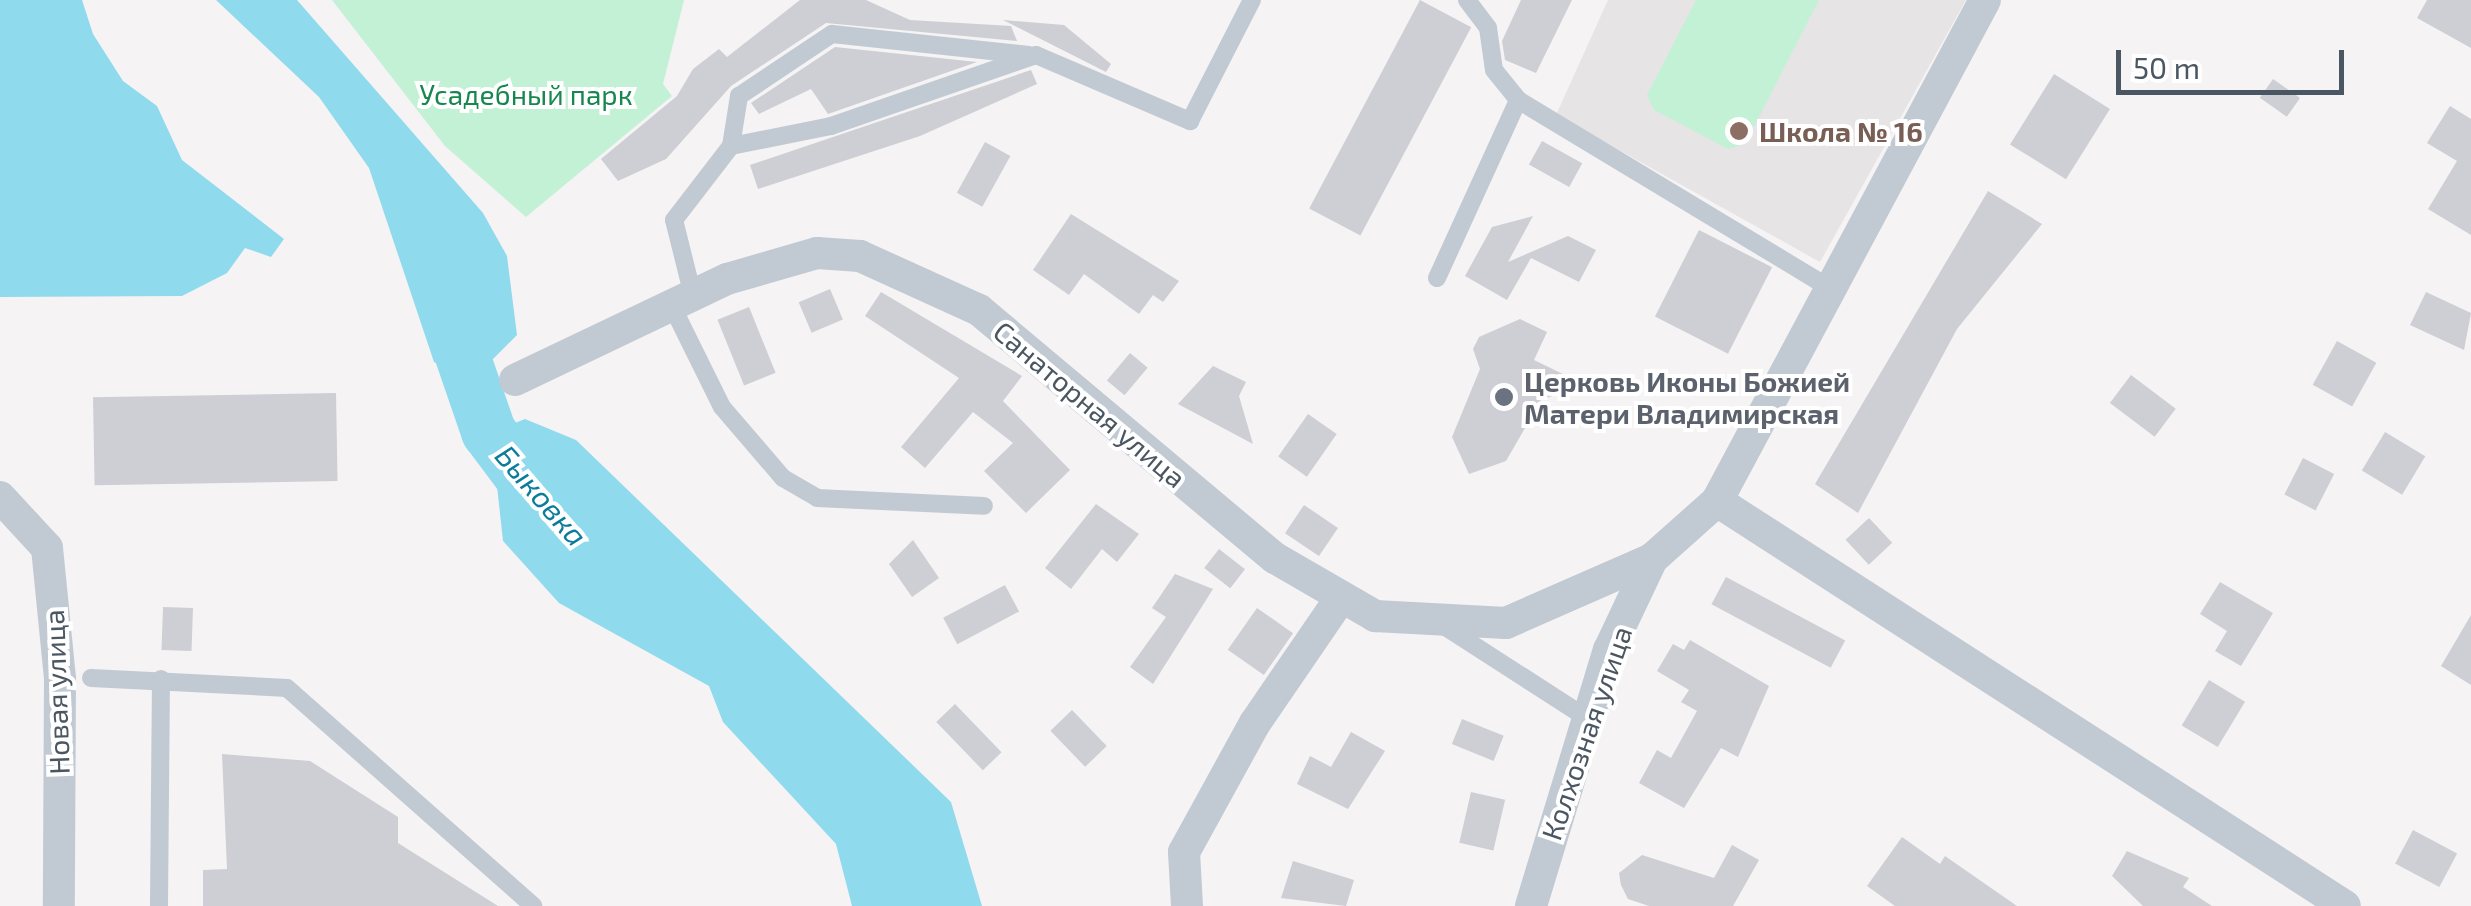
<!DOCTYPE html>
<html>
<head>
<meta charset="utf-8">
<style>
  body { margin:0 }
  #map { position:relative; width:2471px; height:906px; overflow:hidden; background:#f5f3f3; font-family:"Exo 2",sans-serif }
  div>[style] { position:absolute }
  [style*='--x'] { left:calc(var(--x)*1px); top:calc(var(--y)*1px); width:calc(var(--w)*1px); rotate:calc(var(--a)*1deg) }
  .education>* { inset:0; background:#e6e4e5 }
  .green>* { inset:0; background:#c3f1d5 }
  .water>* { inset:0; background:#90daee }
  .river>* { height:55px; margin:-27.5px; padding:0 27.5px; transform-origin:27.5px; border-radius:27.5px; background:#90daee }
  .building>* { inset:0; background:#cdcfd5; transform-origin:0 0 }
  .lane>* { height:18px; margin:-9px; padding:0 9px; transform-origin:9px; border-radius:9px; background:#c1cad2 }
  .street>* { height:32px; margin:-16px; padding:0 16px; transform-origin:16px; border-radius:16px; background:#c1cad2 }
  .dots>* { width:28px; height:28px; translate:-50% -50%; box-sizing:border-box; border:5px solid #fff; border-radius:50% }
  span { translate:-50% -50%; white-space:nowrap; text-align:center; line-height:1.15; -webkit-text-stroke:8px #fff; paint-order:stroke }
  .park-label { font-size:28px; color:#17864f }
  .education-label { font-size:28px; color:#785e54; font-weight:700 }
  .left { translate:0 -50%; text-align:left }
  .worship-label { font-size:28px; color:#5b616d; font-weight:700 }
  .street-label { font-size:28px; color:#4a5661 }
  .water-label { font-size:30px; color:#0c7c9b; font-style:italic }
  .scale { position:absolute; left:2116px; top:50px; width:228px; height:45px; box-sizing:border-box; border:5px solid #4a5661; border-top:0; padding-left:12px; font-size:30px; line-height:35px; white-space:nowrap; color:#4a5661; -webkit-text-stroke:8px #fff; paint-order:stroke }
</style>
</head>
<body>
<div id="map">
  <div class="education">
    <div style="clip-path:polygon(1608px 0,1966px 0,1820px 262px,1556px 115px)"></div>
  </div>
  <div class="green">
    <div style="clip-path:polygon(332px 0,684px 0,663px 84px,672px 96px,526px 217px,445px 146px)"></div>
    <div style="clip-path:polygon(1696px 0,1819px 0,1745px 144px,1728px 149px,1654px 110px,1647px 95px)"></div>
  </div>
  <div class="water">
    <div style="clip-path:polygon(0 0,82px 0,93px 34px,123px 81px,157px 106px,182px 160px,284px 239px,271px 257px,245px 248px,227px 273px,182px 296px,0 297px)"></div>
    <div style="clip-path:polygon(216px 0,297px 0,483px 213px,507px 256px,517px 335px,487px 365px,456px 372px,434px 362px,369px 168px,319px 97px)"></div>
    <div style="clip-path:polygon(525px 419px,576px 440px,951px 802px,982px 906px,852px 906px,836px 844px,723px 722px,709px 686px,559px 603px,503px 541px,497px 486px,505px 427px)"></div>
  </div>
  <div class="river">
    <div style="--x:443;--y:300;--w:139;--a:71"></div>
    <div style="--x:488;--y:431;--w:100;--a:53.1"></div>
  </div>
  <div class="building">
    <div style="clip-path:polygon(800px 0,866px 0,910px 20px,1011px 26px,1017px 41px,826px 23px,731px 86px,666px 159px,618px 181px,601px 159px,677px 96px,693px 69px,719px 49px,727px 57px)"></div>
    <div style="left:1420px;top:0;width:58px;height:236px;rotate:28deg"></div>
    <div style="clip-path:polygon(1521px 0,1572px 0,1536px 73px,1505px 60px,1502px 41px)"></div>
    <div style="clip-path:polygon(2427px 0,2471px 0,2471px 48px,2417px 18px)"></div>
    <div style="clip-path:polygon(1003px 20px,1064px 25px,1111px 64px,1106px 72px)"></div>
    <div style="clip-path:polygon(835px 47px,977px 62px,828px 114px,811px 89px,759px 114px,751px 103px)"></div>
    <div style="clip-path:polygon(1031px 70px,1037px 84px,920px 136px,758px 189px,750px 165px)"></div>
    <div style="left:2054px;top:74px;width:66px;height:83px;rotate:32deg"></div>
    <div style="left:2273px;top:79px;width:33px;height:23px;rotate:35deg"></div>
    <div style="clip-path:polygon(2450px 106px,2471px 119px,2471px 235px,2428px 209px,2457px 161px,2427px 143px)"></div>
    <div style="left:1542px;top:141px;width:46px;height:27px;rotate:29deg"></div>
    <div style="left:985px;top:142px;width:29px;height:58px;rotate:29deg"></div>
    <div style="clip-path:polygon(1988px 191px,2042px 224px,1957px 329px,1858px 513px,1815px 484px)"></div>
    <div style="clip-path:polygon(1071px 214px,1179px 281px,1163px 302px,1153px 295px,1139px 314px,1084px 274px,1069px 295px,1033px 270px)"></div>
    <div style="clip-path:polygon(1533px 216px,1508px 262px,1568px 236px,1596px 250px,1579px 282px,1531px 258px,1507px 300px,1465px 276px,1492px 227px)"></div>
    <div style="left:1699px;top:230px;width:82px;height:97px;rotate:27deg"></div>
    <div style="left:830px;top:289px;width:33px;height:34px;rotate:67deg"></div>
    <div style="clip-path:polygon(881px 292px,1022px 376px,1003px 401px,1070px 470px,1026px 513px,984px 471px,1013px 443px,973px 412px,925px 468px,901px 447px,959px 378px,865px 316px)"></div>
    <div style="clip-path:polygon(2426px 292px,2471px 313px,2464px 350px,2410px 325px)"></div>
    <div style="left:749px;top:307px;width:71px;height:34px;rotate:68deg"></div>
    <div style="clip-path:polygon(1520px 319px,1547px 332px,1534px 360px,1569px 377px,1561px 393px,1541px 400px,1506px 461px,1469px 474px,1452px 437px,1480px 369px,1473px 349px,1479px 337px)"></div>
    <div style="left:2337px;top:341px;width:45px;height:50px;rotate:29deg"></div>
    <div style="left:1130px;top:353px;width:23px;height:36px;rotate:40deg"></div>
    <div style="clip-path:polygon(1213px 366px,1246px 382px,1239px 396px,1253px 444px,1178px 404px)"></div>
    <div style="left:2131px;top:375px;width:56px;height:35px;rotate:37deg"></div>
    <div style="left:336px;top:393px;width:88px;height:243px;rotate:89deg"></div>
    <div style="left:1308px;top:414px;width:35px;height:52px;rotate:35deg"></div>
    <div style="left:2385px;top:432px;width:47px;height:45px;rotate:31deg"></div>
    <div style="left:2303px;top:458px;width:35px;height:41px;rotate:27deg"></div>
    <div style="clip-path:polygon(1096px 504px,1139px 534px,1117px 562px,1102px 549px,1071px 589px,1045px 568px)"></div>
    <div style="left:1304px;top:505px;width:41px;height:34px;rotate:34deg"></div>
    <div style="left:1869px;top:518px;width:34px;height:32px;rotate:47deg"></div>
    <div style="clip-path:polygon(913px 540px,939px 578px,912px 597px,889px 564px)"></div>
    <div style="left:1219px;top:549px;width:33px;height:24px;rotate:38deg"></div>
    <div style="clip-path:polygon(1175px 574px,1213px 589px,1153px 684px,1130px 667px,1166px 617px,1152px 608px)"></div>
    <div style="left:1726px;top:577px;width:135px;height:31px;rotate:28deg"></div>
    <div style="clip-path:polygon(2220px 582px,2273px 613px,2241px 666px,2215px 651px,2227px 631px,2200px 614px)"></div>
    <div style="left:1005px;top:585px;width:30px;height:70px;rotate:62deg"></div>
    <div style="left:163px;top:607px;width:30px;height:43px;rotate:2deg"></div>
    <div style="left:1257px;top:608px;width:44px;height:51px;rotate:35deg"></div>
    <div style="clip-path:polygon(2471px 615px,2471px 685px,2441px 666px)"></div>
    <div style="clip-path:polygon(1690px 640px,1769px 686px,1738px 757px,1721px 748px,1684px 808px,1639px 783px,1657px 750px,1671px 758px,1697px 711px,1681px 702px,1689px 690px,1657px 671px,1673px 644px,1684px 650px)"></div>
    <div style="left:2209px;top:680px;width:42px;height:53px;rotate:31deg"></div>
    <div style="left:955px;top:704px;width:67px;height:26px;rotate:46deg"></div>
    <div style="left:1072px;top:710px;width:50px;height:30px;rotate:46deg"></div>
    <div style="left:1462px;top:719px;width:45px;height:27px;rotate:22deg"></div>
    <div style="clip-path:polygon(1351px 732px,1385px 751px,1348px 809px,1297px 784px,1310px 756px,1331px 767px)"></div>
    <div style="clip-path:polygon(222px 754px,310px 761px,398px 817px,398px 843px,498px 906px,203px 906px,203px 870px,227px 869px)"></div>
    <div style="left:1471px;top:792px;width:35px;height:52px;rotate:13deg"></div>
    <div style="left:2413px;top:830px;width:50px;height:38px;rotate:28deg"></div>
    <div style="clip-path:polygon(1902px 837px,1940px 864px,1945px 856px,2017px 906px,1895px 906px,1867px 886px)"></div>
    <div style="clip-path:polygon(1732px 845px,1759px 860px,1733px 906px,1649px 906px,1628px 899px,1621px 885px,1619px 873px,1642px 855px,1714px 878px)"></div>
    <div style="clip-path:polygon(2127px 851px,2189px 878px,2183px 887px,2212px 906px,2143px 906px,2112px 876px)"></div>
    <div style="clip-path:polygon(1293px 861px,1354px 880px,1346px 906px,1281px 898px)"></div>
  </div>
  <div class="lane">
    <div style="--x:1467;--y:0;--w:35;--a:53"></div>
    <div style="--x:1488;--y:28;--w:42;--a:81.9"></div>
    <div style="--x:1494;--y:70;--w:38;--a:51"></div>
    <div style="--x:1518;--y:100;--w:360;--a:31.1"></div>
    <div style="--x:731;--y:146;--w:51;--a:-80.9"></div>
    <div style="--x:739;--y:96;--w:112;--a:-33.7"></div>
    <div style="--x:832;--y:34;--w:198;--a:6.1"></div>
    <div style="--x:1437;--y:278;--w:196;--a:-65.5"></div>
    <div style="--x:692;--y:292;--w:74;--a:-104"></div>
    <div style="--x:674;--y:220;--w:93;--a:-52.4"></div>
    <div style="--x:731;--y:146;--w:102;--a:-11.3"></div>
    <div style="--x:831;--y:126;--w:217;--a:-19.1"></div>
    <div style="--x:1036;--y:55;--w:168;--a:23.2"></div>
    <div style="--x:1190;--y:121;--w:136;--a:-62.9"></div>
    <div style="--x:674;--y:310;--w:108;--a:63.7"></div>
    <div style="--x:722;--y:407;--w:94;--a:49.3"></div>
    <div style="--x:783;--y:478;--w:39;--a:30"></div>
    <div style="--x:817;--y:498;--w:167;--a:2.7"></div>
    <div style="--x:1444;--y:626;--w:168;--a:32.8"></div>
    <div style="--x:91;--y:678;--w:196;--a:2.9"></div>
    <div style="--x:287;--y:688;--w:329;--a:41.5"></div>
    <div style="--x:159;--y:906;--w:227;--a:-89.5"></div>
  </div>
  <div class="street">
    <div style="--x:515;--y:380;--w:235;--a:-25.5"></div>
    <div style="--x:727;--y:279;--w:94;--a:-16.1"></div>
    <div style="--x:817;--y:253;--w:43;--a:4"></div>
    <div style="--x:860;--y:256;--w:131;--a:24.4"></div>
    <div style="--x:979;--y:310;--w:386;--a:40"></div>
    <div style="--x:1275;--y:558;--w:116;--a:30.1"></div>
    <div style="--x:1375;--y:616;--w:131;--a:3.1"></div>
    <div style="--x:1506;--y:623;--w:159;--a:-23.7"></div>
    <div style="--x:0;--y:497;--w:69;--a:47.3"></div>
    <div style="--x:47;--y:548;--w:132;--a:84.3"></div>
    <div style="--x:60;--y:679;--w:227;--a:90.3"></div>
    <div style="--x:1717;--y:501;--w:747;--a:32.82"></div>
    <div style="--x:1187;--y:906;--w:54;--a:-93.2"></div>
    <div style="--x:1184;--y:852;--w:147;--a:-61.2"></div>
    <div style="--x:1255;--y:723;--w:150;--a:-55.6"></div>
    <div style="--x:1531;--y:906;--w:268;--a:-73.1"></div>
    <div style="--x:1609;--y:650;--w:101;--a:-64.7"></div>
    <div style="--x:1652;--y:559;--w:87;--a:-41.7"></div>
    <div style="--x:1717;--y:501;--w:568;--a:-61.86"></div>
  </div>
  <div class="dots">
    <div style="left:1739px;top:131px;background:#8d6e63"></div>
    <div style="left:1504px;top:397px;background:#6b7280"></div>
  </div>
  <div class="park-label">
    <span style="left:526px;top:94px">Усадебный парк</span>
  </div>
  <div class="education-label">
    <span class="left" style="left:1759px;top:131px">Школа № 16</span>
  </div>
  <div class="worship-label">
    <span class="left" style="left:1524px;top:397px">Церковь Иконы Божией<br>Матери Владимирская</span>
  </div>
  <div class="street-label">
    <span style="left:1090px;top:404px;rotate:40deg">Санаторная улица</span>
    <span style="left:56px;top:692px;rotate:-92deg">Новая улица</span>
    <span style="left:1586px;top:733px;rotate:-71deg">Колхозная улица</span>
  </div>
  <div class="water-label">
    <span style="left:542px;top:495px;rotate:49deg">Быковка</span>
  </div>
  <div class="scale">50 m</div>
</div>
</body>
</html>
